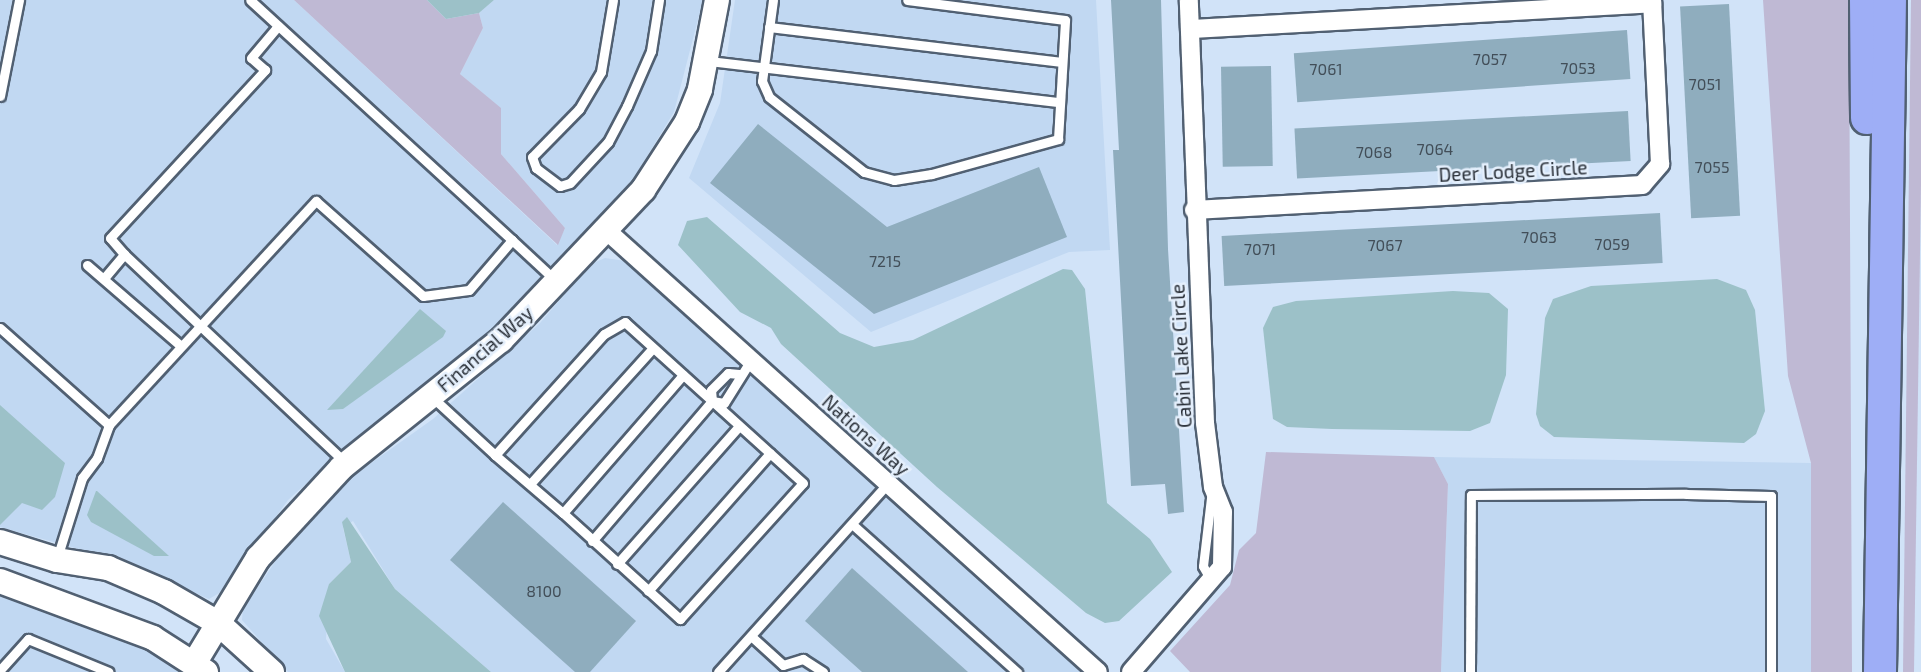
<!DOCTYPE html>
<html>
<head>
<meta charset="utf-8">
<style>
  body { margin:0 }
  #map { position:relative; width:1921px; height:672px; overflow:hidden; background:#d1e3f8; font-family:"Exo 2",sans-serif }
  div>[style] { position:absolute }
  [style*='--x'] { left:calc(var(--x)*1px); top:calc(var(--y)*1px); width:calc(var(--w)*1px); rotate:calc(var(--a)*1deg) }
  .built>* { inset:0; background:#c1d8f2 }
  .green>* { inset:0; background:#bfb9d4 }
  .water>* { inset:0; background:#9cc1c8 }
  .building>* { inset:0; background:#8fadbe; transform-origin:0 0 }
  .roads { filter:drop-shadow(2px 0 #516072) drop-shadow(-2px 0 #516072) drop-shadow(0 2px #516072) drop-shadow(0 -2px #516072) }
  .lane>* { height:9px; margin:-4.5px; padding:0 4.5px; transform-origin:4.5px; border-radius:4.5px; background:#fff }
  .street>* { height:18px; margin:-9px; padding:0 9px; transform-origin:9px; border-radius:9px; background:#fff }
  .secondary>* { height:24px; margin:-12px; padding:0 12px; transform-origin:12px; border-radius:12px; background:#fff }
  .highway>* { height:32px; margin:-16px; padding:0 16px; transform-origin:16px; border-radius:16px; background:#9eaef6 }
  span { translate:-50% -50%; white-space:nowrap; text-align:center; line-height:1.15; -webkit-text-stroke:5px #e4effc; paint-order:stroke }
  .number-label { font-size:16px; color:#424e58 }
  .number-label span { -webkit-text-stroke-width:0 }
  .street-label { font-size:19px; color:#282e36 }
</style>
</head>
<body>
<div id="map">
  <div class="built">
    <div style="clip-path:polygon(0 0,294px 0,557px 245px,565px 228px,501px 154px,500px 108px,460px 74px,483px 28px,479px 13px,494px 0,703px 0,674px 112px,632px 181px,468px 353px,365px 430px,288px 500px,221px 592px,209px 599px,125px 562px,0 527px)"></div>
    <div style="clip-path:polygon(735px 0,1096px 0,1110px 250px,1069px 252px,871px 332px,689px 178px,720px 103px)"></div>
    <div style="clip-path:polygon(605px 258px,625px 261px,1081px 672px,491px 672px,395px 589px,353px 521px,343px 528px,351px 562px,329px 584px,326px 639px,345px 672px,288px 672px,242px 620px,243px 609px,294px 534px,336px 488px,433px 419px,540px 323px,591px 264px)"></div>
    <div style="clip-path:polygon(1434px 457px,1811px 463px,1811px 672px,1441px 672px,1448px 484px)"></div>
    <div style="clip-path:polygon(0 593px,159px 653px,184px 672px,0 672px)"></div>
  </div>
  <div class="green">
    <div style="clip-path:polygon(294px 0,427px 0,446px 19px,479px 13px,483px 28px,460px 74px,501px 108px,501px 154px,565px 228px,558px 245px)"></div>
    <div style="clip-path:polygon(1763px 0,1849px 0,1852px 672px,1811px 672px,1811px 463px,1788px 376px)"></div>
    <div style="clip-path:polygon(1911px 0,1921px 0,1921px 184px,1914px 672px,1903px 672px)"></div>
    <div style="clip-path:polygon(1266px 452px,1434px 457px,1448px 484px,1441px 672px,1190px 672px,1170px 651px,1230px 585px,1239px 550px,1256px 533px)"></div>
  </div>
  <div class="water">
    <div style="clip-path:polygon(427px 0,494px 0,479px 13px,446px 19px)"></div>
    <div style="clip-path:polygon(707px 217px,840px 333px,874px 347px,913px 340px,1063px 269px,1072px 270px,1085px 289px,1107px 503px,1150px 539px,1172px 572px,1119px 621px,1105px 623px,1086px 613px,937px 487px,781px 344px,771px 328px,740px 312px,678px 245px,687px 221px)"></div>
    <div style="clip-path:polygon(1717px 279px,1746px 290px,1755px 310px,1765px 411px,1756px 434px,1744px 443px,1554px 437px,1540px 426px,1536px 414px,1545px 318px,1553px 299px,1591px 286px)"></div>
    <div style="clip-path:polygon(1453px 291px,1489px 293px,1508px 309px,1506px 375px,1490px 423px,1470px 431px,1332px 429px,1287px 427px,1273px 419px,1263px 328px,1273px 307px,1296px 301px)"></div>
    <div style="clip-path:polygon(420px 309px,446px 331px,443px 337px,343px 409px,327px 410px)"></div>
    <div style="clip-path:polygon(0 405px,65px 463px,55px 497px,42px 510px,22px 503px,0 525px)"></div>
    <div style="clip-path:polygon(96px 491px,97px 491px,169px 556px,154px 556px,91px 522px,87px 515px)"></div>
    <div style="clip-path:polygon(347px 517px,395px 589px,491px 672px,345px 672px,319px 616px,329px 584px,351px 562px,342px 522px)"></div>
  </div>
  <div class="building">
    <div style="clip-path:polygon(1111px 0,1161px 0,1168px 249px,1184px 512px,1168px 514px,1165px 484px,1131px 486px,1113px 150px,1119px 150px)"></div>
    <div style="left:1729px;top:4px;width:212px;height:49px;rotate:87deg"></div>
    <div style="left:1627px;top:30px;width:49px;height:334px;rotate:86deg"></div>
    <div style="left:1271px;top:66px;width:100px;height:50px;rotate:89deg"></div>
    <div style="left:1628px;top:111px;width:50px;height:334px;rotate:87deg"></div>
    <div style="clip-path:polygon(758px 124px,887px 227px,1039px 167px,1067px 237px,874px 314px,710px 183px)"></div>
    <div style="left:1660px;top:213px;width:50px;height:439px;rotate:87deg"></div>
    <div style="clip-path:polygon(503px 502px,636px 621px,590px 672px,575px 672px,450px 560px)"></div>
    <div style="clip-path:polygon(852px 568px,968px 672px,862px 672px,805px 621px)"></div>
  </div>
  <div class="roads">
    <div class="lane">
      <div style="--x:613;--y:0;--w:73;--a:99.5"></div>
      <div style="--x:601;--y:72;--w:43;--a:120.7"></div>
      <div style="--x:579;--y:109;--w:67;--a:134.4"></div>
      <div style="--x:532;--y:157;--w:12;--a:70"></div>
      <div style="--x:536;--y:168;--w:30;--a:37"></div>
      <div style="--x:560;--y:186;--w:10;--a:-17"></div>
      <div style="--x:570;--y:183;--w:56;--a:-47.2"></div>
      <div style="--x:608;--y:142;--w:41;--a:-62.2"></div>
      <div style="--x:627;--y:106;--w:60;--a:-66.4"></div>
      <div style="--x:651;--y:51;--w:52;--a:-81.1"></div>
      <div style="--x:773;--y:0;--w:82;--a:97.7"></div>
      <div style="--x:762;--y:81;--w:17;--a:66"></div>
      <div style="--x:769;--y:97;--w:121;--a:38.3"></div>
      <div style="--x:864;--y:172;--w:31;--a:15"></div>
      <div style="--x:894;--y:180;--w:38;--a:-9"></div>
      <div style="--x:932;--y:174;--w:131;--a:-15.5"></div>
      <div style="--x:1058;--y:139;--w:119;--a:-86.6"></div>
      <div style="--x:1065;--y:20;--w:159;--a:-172.8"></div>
      <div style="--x:769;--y:27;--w:295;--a:6.8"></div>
      <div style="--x:709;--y:61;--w:353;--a:6.7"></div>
      <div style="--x:0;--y:96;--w:98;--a:-78.8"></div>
      <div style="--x:512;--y:240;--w:59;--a:42.9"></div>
      <div style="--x:124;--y:254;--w:303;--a:43.3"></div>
      <div style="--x:87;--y:265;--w:124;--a:40.8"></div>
      <div style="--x:105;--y:277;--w:30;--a:-50"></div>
      <div style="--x:124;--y:254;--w:21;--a:-131"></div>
      <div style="--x:110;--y:238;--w:229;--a:-47.3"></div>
      <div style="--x:265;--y:70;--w:18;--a:-139"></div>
      <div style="--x:251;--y:58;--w:42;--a:-49.8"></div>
      <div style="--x:0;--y:328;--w:146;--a:41.7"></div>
      <div style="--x:432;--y:397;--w:86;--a:42.6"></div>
      <div style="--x:495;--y:455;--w:89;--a:40.5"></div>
      <div style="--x:563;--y:513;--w:158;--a:42.2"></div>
      <div style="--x:680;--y:619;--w:183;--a:-47.9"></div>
      <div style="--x:803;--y:483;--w:240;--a:-137.9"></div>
      <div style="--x:625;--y:322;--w:24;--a:150"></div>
      <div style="--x:604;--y:334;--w:163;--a:132"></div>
      <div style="--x:712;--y:401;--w:12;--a:9"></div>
      <div style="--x:724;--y:403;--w:51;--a:-57.9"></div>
      <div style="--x:530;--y:484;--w:183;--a:-47.9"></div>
      <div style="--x:563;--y:513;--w:183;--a:-49"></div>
      <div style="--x:852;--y:524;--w:222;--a:41.9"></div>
      <div style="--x:592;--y:541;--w:184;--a:-49.4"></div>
      <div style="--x:712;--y:401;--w:11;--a:-95"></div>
      <div style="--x:711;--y:390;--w:24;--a:-45"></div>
      <div style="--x:728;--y:373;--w:11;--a:5"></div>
      <div style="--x:57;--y:558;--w:84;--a:-72.6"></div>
      <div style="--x:82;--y:478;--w:25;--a:-53"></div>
      <div style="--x:97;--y:458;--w:35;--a:-70"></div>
      <div style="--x:109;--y:425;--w:305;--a:-47.3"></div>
      <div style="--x:316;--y:201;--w:143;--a:41.6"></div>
      <div style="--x:423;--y:296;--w:46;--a:-7.4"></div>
      <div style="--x:469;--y:290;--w:66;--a:-49.3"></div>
      <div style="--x:512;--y:240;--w:355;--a:-137.5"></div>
      <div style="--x:617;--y:564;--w:184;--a:-48.5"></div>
      <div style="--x:1211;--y:580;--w:16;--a:-120"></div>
      <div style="--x:1203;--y:566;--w:78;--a:-83.3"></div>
      <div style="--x:648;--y:591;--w:184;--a:-48.5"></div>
      <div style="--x:751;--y:636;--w:43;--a:42.2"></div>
      <div style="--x:783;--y:665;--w:21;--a:-17"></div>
      <div style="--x:803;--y:659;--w:24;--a:33"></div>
      <div style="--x:0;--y:670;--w:42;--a:-47.9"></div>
      <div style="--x:28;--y:639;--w:87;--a:22.2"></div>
      <div style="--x:718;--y:672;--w:254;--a:-48"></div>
      <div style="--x:1470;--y:672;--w:177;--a:-89.7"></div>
      <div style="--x:1471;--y:495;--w:215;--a:-0.3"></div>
      <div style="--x:1686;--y:494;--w:85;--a:1.3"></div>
      <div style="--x:1771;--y:496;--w:176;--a:90"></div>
    </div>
    <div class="street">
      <div style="--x:1192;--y:29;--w:461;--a:-3.2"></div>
      <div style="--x:1194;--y:210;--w:449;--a:-3.2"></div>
      <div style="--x:1642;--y:185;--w:28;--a:-49"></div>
      <div style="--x:1660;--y:164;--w:164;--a:-92.8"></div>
      <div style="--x:606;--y:230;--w:661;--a:41.94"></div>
      <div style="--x:1131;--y:672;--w:139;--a:-49.1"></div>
      <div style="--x:1222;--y:567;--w:55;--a:-89"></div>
      <div style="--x:1223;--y:512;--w:27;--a:-112"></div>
      <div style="--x:1213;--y:487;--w:64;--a:-97.1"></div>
      <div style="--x:1205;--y:423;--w:423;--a:-92.2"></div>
    </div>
    <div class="secondary">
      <div style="--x:0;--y:542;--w:60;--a:17.5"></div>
      <div style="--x:57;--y:560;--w:52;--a:8.9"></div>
      <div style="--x:108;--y:568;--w:61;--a:23.2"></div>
      <div style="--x:164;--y:592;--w:62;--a:29.9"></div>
      <div style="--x:218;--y:623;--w:73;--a:42.2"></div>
      <div style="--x:0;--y:581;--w:163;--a:20.4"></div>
      <div style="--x:153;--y:638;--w:63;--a:32.7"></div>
      <div style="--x:195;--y:662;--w:122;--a:-58.8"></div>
      <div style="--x:258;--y:558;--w:122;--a:-47.3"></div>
      <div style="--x:341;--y:468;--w:205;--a:-38.7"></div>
      <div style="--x:501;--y:340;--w:207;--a:-46.6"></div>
      <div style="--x:643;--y:190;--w:81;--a:-57.1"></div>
      <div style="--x:687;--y:122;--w:35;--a:-68"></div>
      <div style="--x:700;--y:89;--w:91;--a:-79.2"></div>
    </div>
    <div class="highway">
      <div style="--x:1866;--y:0;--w:118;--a:89.5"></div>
      <div style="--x:1880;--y:672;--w:672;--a:-89.15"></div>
    </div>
  </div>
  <div class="number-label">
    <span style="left:1490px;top:59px">7057</span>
    <span style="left:1578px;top:68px">7053</span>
    <span style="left:1326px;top:69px">7061</span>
    <span style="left:1705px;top:84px">7051</span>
    <span style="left:1435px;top:149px">7064</span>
    <span style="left:1374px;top:152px">7068</span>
    <span style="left:1712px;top:167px">7055</span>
    <span style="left:1539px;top:237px">7063</span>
    <span style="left:1612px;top:244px">7059</span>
    <span style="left:1385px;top:245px">7067</span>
    <span style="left:1260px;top:249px">7071</span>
    <span style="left:885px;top:261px">7215</span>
    <span style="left:544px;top:591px">8100</span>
  </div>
  <div class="street-label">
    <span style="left:1513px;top:171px;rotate:-3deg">Deer Lodge Circle</span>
    <span style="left:485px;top:349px;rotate:-41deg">Financial Way</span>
    <span style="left:1181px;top:356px;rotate:-93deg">Cabin Lake Circle</span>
    <span style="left:866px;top:435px;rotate:42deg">Nations Way</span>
  </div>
</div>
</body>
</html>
